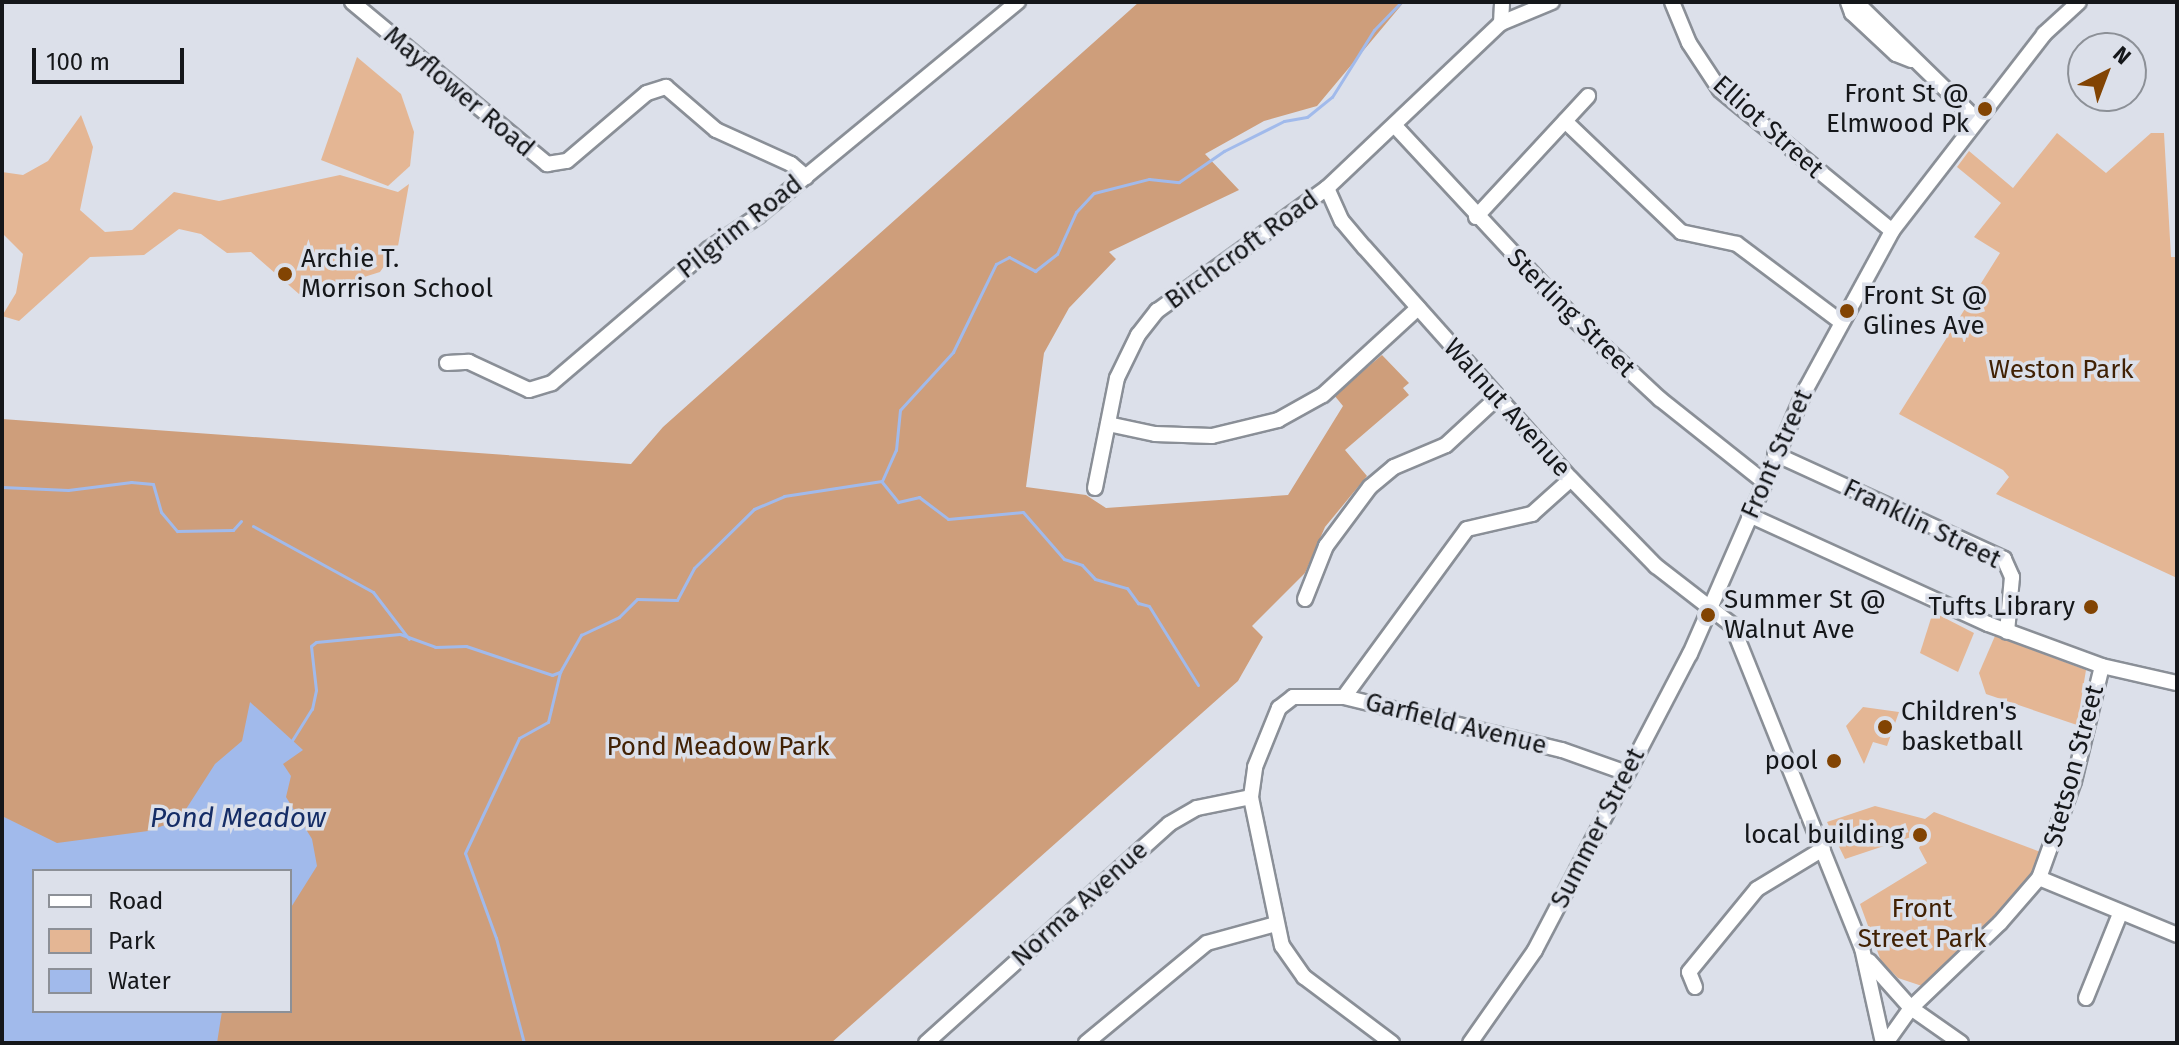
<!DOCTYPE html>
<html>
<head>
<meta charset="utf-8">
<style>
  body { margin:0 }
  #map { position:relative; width:2179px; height:1045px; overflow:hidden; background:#dce0ea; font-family:"Fira Sans",sans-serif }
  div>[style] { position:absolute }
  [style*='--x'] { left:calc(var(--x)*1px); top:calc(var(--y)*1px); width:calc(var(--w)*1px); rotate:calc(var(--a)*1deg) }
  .green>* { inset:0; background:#e4b694 }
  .forest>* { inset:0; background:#ce9e7b }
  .water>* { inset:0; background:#a1baeb }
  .stream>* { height:3px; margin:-1.5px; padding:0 1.5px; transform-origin:1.5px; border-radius:1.5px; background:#a1baeb }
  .roads { filter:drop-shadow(2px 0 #8a8f97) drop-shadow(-2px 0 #8a8f97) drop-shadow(0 2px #8a8f97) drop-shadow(0 -2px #8a8f97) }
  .minor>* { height:14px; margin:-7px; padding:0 7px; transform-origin:7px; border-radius:7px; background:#fff }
  .dots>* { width:22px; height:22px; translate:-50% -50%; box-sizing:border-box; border:4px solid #dce0ea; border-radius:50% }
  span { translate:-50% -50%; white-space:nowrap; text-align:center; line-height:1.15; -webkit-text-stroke:7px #dce0ea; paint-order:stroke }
  .street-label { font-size:26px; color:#15171a }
  .poi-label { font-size:26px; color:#15171a }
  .right { translate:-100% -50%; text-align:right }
  .left { translate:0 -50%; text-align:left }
  .park-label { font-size:26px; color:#412104 }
  .water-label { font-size:28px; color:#152d66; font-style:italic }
  .frame { position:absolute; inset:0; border:4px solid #15171a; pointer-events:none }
  .legend { position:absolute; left:32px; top:869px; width:260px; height:144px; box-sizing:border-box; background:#dce0ea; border:2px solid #8c9097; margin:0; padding:10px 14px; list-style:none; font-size:24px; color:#15171a }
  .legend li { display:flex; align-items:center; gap:16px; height:40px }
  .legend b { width:40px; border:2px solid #8c9097 }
  .north { position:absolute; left:2067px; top:32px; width:80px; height:80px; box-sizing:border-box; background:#dce0ea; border:2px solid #8c9097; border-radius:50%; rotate:42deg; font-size:22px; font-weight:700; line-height:32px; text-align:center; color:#15171a }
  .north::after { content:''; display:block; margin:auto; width:28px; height:36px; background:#824403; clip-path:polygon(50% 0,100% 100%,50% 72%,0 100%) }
  .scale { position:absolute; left:32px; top:48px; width:152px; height:36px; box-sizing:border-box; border:4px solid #15171a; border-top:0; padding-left:10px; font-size:24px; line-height:28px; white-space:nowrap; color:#15171a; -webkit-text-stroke:6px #dce0ea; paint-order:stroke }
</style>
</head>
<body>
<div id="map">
  <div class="green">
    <div style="clip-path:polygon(357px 57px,401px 94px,414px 132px,410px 166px,388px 186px,321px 160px)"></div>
    <div style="clip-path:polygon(81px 115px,93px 147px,80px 210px,105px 232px,132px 230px,174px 192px,219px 201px,340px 175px,398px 192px,409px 184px,398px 246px,380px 272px,348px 282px,321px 283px,299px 294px,251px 252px,227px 253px,201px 234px,179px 229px,144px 255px,90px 257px,19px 321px,2px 316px,16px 293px,23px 254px,2px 233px,2px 172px,23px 175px,48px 161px)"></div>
    <div style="clip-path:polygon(2057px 133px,2106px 173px,2151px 133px,2164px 133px,2171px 257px,2177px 257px,2177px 578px,1996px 494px,2009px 477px,2003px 470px,1899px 414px,2000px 253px,1974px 237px,2001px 203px,1957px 167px,1969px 151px,2013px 188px)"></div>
    <div style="clip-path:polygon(1933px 612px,1974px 633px,1958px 672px,1920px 653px)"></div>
    <div style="clip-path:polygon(1995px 636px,2086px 670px,2077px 725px,1986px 694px,1979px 673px)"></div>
    <div style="clip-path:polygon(1863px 707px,1899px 712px,1887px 746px,1873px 742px,1864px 764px,1846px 726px)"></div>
    <div style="clip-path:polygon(1875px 806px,1925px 819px,1934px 812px,2043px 853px,2023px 891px,1931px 982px,1922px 986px,1898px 978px,1881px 961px,1860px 904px,1927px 863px,1919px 848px,1927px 832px,1918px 829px,1914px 836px,1845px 859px,1827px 822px)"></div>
  </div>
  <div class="forest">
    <div style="clip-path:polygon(evenodd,1139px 2px,1404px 2px,1317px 106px,1264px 121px,1205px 154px,1239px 190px,1109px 252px,1116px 259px,1069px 308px,1044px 353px,1026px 487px,1086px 495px,1106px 508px,1288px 495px,1343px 406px,1334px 395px,1382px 355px,1409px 383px,1403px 388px,1409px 395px,1345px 450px,1367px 476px,1325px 527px,1305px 573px,1252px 626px,1263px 637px,1238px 681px,831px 1043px,2px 1043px,2px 419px,631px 464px,663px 427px,1139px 2px,34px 871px,290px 871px,290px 1011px,34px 1011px,34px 871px)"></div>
  </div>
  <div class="water">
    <div style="clip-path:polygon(250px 702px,303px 750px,283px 764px,291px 776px,286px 797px,312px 839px,317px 866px,290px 909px,290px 871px,34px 871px,34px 1011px,222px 1011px,217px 1043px,2px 1043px,2px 816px,57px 843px,148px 831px,179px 820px,215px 764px,242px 741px)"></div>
  </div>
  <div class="stream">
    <div style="--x:882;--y:482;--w:26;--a:51"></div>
    <div style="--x:898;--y:502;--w:22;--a:-13"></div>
    <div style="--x:919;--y:497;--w:36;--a:37"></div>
    <div style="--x:948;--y:519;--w:75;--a:-5.3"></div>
    <div style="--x:1023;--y:512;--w:62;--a:48.9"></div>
    <div style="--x:1064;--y:559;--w:19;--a:18"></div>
    <div style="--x:1082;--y:565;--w:19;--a:47"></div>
    <div style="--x:1095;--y:579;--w:33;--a:16"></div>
    <div style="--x:1127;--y:588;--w:19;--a:54"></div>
    <div style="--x:1138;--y:603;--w:11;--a:15"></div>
    <div style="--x:1149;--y:606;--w:93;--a:58.2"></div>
    <div style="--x:2;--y:487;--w:66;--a:2.6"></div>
    <div style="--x:68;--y:490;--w:64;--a:-7.2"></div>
    <div style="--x:131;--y:482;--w:22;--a:5"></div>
    <div style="--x:153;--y:484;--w:29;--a:74"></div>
    <div style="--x:161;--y:512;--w:25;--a:50"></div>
    <div style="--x:177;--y:531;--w:56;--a:-1"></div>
    <div style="--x:233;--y:530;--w:12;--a:-48"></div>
    <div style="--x:253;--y:526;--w:137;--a:28.8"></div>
    <div style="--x:373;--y:592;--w:59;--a:52.5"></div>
    <div style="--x:291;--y:742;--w:39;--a:-58"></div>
    <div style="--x:312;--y:709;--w:19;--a:-78"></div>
    <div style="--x:316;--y:690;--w:44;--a:-96.5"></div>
    <div style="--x:311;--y:646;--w:6;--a:-39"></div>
    <div style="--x:316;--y:642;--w:84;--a:-5.4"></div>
    <div style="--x:400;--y:634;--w:37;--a:20"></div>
    <div style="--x:435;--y:647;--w:31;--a:-2"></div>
    <div style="--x:466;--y:646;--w:91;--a:18.6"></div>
    <div style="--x:552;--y:675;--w:9;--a:-21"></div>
    <div style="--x:560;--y:672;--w:43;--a:-60.4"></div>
    <div style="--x:581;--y:635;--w:42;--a:-25.3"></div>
    <div style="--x:619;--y:617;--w:25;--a:-45"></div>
    <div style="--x:637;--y:599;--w:40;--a:1.4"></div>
    <div style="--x:677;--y:600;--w:36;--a:-62"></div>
    <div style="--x:694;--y:568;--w:84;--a:-44.5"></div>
    <div style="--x:754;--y:509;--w:33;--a:-23"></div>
    <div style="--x:784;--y:496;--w:99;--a:-8.7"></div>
    <div style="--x:882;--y:481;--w:34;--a:-66"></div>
    <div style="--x:896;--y:450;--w:40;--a:-84.3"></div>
    <div style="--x:900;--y:410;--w:79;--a:-47.6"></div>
    <div style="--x:953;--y:352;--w:98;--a:-64"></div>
    <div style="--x:996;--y:264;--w:15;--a:-28"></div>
    <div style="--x:1009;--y:257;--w:30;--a:28"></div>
    <div style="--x:1035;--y:271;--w:28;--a:-38"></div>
    <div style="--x:1057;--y:254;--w:46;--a:-65.7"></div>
    <div style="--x:1076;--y:212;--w:26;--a:-47"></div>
    <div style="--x:1094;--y:193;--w:57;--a:-14.3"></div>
    <div style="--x:1149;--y:179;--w:30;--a:6"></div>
    <div style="--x:1179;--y:182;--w:55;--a:-34.6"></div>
    <div style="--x:1224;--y:151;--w:67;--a:-26.6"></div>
    <div style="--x:1284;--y:121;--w:23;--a:-10"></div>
    <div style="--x:1307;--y:117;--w:32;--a:-39"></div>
    <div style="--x:1332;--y:97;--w:79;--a:-57.9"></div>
    <div style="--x:1374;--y:30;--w:39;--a:-46"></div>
    <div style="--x:524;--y:1043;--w:109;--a:-104.9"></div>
    <div style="--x:496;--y:938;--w:90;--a:-110"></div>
    <div style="--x:465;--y:853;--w:127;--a:-64.8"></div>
    <div style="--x:519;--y:738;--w:33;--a:-29"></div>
    <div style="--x:548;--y:722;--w:51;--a:-76.5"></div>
  </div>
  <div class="roads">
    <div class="minor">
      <div style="--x:352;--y:2;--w:254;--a:39.7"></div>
      <div style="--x:547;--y:164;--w:20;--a:-9"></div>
      <div style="--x:567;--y:161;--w:105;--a:-40.4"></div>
      <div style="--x:647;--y:93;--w:20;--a:-18"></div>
      <div style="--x:666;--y:87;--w:66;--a:40.7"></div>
      <div style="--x:716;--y:130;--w:82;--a:24.4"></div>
      <div style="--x:791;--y:164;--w:20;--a:41"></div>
      <div style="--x:1672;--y:2;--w:44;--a:67.5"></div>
      <div style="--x:1689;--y:43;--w:56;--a:56.6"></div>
      <div style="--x:1720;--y:90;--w:222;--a:39.3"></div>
      <div style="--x:1848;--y:2;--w:12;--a:70"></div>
      <div style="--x:1852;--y:13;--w:60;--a:43"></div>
      <div style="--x:1896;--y:54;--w:17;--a:21"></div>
      <div style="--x:1856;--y:2;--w:169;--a:44.3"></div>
      <div style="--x:1501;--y:23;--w:21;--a:-87"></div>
      <div style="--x:1565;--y:121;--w:161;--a:43.7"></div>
      <div style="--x:1681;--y:232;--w:57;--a:12.1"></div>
      <div style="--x:1737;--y:244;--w:130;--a:36.9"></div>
      <div style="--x:1396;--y:127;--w:265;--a:47.1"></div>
      <div style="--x:1576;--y:321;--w:115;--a:42.9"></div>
      <div style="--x:1660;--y:399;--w:132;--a:38.5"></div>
      <div style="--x:1327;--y:188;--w:36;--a:66"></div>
      <div style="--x:1342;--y:221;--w:35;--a:50"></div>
      <div style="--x:1365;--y:248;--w:310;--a:48.3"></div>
      <div style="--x:1571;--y:479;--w:122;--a:45.7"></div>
      <div style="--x:1656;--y:566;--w:96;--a:37.8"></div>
      <div style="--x:1732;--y:625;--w:348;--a:68.1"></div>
      <div style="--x:1862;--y:948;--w:97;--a:77.5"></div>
      <div style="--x:1476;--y:217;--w:165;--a:-47.2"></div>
      <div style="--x:447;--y:363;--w:22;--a:-3"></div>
      <div style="--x:469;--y:362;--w:66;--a:25"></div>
      <div style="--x:529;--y:390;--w:24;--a:-17"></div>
      <div style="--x:552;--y:383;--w:206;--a:-40.5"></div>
      <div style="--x:709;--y:249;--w:59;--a:-34"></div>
      <div style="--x:758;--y:216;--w:337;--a:-39.5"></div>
      <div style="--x:1108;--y:424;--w:48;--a:12"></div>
      <div style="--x:1155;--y:434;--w:57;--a:2"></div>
      <div style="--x:1212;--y:436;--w:68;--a:-13.6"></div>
      <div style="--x:1278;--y:420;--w:51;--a:-29.1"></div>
      <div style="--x:1323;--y:395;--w:129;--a:-42.5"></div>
      <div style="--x:1775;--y:454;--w:252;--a:24.6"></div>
      <div style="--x:2004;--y:559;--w:20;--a:66"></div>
      <div style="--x:2012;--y:577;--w:55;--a:95.2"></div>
      <div style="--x:1095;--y:488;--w:112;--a:-78.7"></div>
      <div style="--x:1117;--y:378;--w:48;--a:-64"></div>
      <div style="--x:1138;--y:335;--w:31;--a:-52"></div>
      <div style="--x:1157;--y:311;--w:210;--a:-35.9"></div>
      <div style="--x:1327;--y:188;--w:240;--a:-43.5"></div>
      <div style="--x:1501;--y:23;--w:55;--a:-22.4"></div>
      <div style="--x:1749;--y:515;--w:263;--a:24.5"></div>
      <div style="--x:1988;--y:624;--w:121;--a:20.2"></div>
      <div style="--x:2102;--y:666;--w:77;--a:12.8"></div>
      <div style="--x:1305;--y:599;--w:57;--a:-68.4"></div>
      <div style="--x:1326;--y:546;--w:74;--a:-53.3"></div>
      <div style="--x:1370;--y:487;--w:31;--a:-40"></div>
      <div style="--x:1394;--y:467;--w:56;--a:-22.9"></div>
      <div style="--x:1446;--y:445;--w:69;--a:-42.7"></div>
      <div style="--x:1344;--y:697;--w:208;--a:-53.8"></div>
      <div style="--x:1467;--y:529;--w:67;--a:-13"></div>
      <div style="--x:1532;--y:514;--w:52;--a:-41.9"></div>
      <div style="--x:2039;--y:878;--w:149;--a:22.4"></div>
      <div style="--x:1869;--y:961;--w:63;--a:48.2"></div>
      <div style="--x:1911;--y:1008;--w:61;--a:35"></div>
      <div style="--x:1695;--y:987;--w:16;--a:-112"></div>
      <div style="--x:1689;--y:972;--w:107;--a:-50.7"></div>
      <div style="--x:1757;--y:889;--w:77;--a:-31.2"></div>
      <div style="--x:2086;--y:998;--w:91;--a:-68"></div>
      <div style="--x:926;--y:1043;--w:327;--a:-42"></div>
      <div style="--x:1169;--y:824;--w:32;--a:-30"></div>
      <div style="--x:1197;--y:808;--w:55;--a:-11.5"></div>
      <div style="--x:1086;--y:1043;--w:157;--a:-39.6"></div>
      <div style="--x:1207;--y:943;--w:72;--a:-15.4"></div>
      <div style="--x:1392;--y:1043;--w:110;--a:-143.1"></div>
      <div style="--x:1304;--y:977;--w:38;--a:-125"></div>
      <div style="--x:1282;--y:946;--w:152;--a:-101.8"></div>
      <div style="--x:1251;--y:797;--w:30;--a:-82"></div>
      <div style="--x:1255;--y:767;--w:64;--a:-67.9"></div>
      <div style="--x:1279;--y:708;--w:18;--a:-38"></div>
      <div style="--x:1293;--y:697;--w:51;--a:0"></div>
      <div style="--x:1344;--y:697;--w:224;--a:13.7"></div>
      <div style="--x:1562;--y:750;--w:66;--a:19.5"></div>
      <div style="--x:1470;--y:1043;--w:113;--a:-55"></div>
      <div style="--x:1535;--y:950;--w:334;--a:-62.4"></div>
      <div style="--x:1690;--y:654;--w:289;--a:-66.4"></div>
      <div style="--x:1806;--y:389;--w:180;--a:-61.4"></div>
      <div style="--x:1892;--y:231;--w:249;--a:-52.3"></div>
      <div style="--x:2044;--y:34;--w:47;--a:-42.4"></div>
      <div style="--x:1886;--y:1043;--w:43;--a:-54.5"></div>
      <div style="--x:1911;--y:1008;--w:123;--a:-43.7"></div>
      <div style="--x:2000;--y:923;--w:60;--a:-49.1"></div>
      <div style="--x:2039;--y:878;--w:103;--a:-70.2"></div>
      <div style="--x:2074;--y:781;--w:118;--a:-76.3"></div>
    </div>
  </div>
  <div class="dots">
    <div style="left:1985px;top:109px;background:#824403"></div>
    <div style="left:285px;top:274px;background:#824403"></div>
    <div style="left:1847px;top:311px;background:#824403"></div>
    <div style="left:2091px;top:607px;background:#824403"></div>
    <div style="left:1708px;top:615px;background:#824403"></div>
    <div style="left:1885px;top:727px;background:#824403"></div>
    <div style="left:1834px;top:761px;background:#824403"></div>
    <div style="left:1920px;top:835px;background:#824403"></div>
  </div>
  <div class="street-label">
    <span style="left:459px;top:92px;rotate:40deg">Mayflower Road</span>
    <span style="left:1768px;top:127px;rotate:42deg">Elliot Street</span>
    <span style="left:740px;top:227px;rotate:-38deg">Pilgrim Road</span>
    <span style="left:1242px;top:250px;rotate:-36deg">Birchcroft Road</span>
    <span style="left:1571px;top:313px;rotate:45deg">Sterling Street</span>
    <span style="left:1507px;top:408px;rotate:48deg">Walnut Avenue</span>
    <span style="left:1777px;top:454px;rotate:-66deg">Front Street</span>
    <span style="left:1922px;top:524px;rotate:26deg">Franklin Street</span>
    <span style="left:1456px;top:724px;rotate:14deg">Garfield Avenue</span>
    <span style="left:2074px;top:766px;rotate:-75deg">Stetson Street</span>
    <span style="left:1598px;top:828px;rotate:-63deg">Summer Street</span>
    <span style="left:1080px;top:904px;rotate:-42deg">Norma Avenue</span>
  </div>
  <div class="poi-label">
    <span class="right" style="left:1969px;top:109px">Front St @<br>Elmwood Pk</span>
    <span class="left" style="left:301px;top:274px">Archie T.<br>Morrison School</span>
    <span class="left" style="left:1863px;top:311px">Front St @<br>Glines Ave</span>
    <span class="left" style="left:1724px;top:615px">Summer St @<br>Walnut Ave</span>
    <span class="right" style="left:2075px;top:607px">Tufts Library</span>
    <span class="left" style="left:1901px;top:727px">Children's<br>basketball</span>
    <span class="right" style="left:1818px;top:761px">pool</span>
    <span class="right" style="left:1904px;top:835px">local building</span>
  </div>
  <div class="park-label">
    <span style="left:2061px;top:370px">Weston Park</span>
    <span style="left:718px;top:747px">Pond Meadow Park</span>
    <span style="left:1922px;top:924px">Front<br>Street Park</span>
  </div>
  <div class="water-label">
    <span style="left:238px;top:818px">Pond Meadow</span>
  </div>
  <div class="frame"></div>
  <ul class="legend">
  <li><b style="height:10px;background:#fff"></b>Road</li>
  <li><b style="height:22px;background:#e4b694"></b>Park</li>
  <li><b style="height:22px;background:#a1baeb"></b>Water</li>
  </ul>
  <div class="north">N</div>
  <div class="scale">100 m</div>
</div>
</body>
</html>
